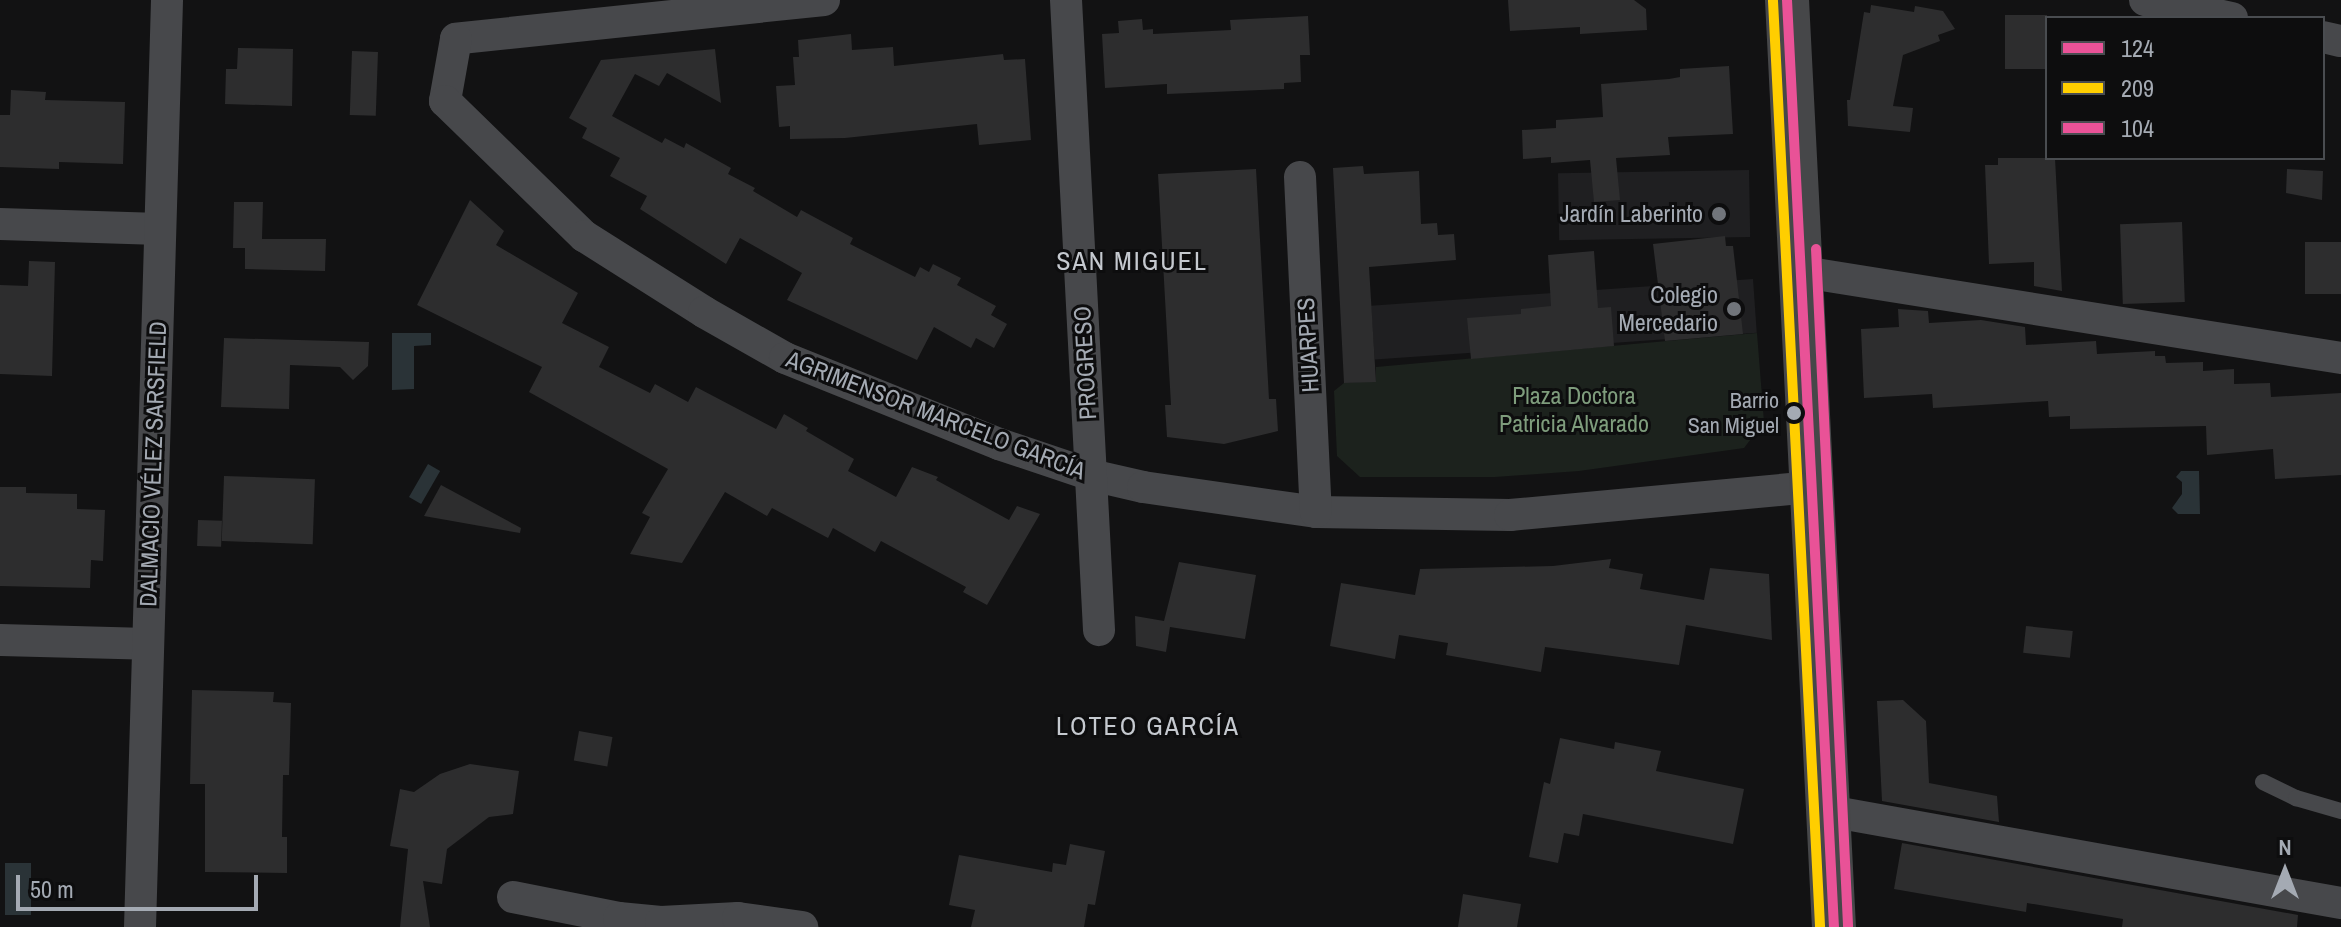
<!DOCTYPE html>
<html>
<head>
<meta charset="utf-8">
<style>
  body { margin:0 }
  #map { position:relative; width:2341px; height:927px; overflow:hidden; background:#121213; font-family:"Archivo Narrow",sans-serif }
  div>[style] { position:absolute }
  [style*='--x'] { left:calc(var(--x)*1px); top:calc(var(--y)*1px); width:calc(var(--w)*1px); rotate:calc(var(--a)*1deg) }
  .built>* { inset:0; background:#1f1f21; transform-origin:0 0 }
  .green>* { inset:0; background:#1c221d }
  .water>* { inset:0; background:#2a3337; transform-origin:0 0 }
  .building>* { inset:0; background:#2d2d2e; transform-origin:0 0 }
  .service>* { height:16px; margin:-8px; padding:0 8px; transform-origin:8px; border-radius:8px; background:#47484b }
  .minor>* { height:32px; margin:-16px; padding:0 16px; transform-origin:16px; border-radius:16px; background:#47484b }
  .secondary>* { height:44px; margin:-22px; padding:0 22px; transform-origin:22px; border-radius:22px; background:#464749 }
  .bus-1>* { height:10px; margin:-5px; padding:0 5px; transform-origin:5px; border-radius:5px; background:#e95297 }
  .bus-2>* { height:10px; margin:-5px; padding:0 5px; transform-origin:5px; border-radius:5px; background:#ffce00 }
  .bus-3>* { height:10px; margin:-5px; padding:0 5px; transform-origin:5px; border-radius:5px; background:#e95297 }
  .dots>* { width:22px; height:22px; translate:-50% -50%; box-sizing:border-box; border:4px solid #0d0d0e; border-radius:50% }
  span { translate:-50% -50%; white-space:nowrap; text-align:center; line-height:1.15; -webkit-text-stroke:6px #0d0d0e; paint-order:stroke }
  .bus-label { font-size:22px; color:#a4aab3 }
  .right { translate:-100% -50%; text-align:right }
  .poi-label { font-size:24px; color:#a4aab3 }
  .street-label { font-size:24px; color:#a4aab3 }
  .park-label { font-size:24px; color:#7e9c7c }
  .neighbourhood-label { font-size:26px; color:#c5c9cf; letter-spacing:2px }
  .legend { position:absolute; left:2045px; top:16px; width:280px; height:144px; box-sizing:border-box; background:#0d0d0e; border:2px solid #494c50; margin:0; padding:10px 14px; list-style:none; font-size:24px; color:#a4aab3 }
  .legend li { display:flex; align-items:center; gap:16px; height:40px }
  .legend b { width:40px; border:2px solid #494c50 }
  .north { position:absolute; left:2245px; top:831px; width:80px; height:80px; -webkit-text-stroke:6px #0d0d0e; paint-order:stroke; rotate:0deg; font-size:22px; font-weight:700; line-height:32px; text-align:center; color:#a4aab3 }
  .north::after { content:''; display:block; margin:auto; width:28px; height:36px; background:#a4aab3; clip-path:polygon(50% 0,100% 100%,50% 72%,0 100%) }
  .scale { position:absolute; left:16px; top:875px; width:242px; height:36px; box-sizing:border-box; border:4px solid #a4aab3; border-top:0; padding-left:10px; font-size:24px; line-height:28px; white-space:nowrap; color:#a4aab3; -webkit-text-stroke:6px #0d0d0e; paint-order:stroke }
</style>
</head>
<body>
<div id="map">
  <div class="built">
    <div style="left:1749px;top:170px;width:67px;height:191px;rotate:89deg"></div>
    <div style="left:1753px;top:279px;width:54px;height:383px;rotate:86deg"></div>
  </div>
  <div class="green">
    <div style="clip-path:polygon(1757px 333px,1764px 422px,1744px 448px,1579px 471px,1495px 477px,1360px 477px,1337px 456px,1334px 391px,1344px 383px,1376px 381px,1376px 367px)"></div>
  </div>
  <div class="water">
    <div style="clip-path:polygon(392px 333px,431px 333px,431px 345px,414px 346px,414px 389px,392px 390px)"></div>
    <div style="left:428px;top:464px;width:14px;height:38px;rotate:30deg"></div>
    <div style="clip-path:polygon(2181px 471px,2199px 471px,2200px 514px,2178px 514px,2172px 508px,2182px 494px,2182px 482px,2176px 477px)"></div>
    <div style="left:5px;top:863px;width:26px;height:52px"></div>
  </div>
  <div class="building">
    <div style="clip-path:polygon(1508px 0,1634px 0,1646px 9px,1647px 30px,1580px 34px,1580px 27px,1510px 31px)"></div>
    <div style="clip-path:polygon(1871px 5px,1914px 12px,1915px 6px,1943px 11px,1955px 29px,1938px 35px,1940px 41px,1903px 55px,1893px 106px,1913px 108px,1910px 132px,1848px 126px,1847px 100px,1850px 100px,1864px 12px,1870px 13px)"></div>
    <div style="left:2005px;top:15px;width:42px;height:54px"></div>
    <div style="clip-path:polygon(1308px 16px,1310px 55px,1300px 55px,1301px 82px,1284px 83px,1284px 89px,1167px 94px,1167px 84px,1105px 88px,1102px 34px,1119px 33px,1118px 21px,1142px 19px,1143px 30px,1153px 29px,1153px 34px,1231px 30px,1230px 20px)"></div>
    <div style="clip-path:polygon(851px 34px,852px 50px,893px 47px,894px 66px,1003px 54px,1004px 60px,1025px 59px,1031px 140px,979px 145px,977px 124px,845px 138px,790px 139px,790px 126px,779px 127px,776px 86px,795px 85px,793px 57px,799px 57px,798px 40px)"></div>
    <div style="clip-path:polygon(238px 48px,293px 49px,292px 106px,225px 104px,226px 69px,237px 69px)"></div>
    <div style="clip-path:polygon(715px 49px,721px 103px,667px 73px,659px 86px,635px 74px,612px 116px,662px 143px,665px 138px,684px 148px,686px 143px,731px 168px,728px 174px,755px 188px,753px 191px,797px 217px,801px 210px,853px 238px,850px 244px,915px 277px,920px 267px,929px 272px,933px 264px,961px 278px,957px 285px,996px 306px,991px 315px,1007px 324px,994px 348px,976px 338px,971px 348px,934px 327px,917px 360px,787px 300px,802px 273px,740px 238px,726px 264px,640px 209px,647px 196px,610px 176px,620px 158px,582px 138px,587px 128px,569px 118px,601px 60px)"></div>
    <div style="left:352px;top:51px;width:26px;height:64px;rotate:2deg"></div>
    <div style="clip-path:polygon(1729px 66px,1733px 134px,1668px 137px,1670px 155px,1616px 158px,1620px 200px,1594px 202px,1590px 160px,1551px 163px,1551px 157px,1523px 159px,1522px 130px,1556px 128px,1556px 120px,1603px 117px,1601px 84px,1669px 79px,1680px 77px,1680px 69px)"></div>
    <div style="clip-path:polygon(11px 90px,46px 92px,45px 100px,125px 102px,123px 164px,59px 162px,59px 169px,0 167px,0 115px,10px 115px)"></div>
    <div style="clip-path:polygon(1998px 158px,2055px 158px,2062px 291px,2034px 286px,2034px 262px,1989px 264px,1985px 165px,1998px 165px)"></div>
    <div style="clip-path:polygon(1363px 166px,1364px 174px,1419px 171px,1421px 224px,1437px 223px,1438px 235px,1454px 234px,1456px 260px,1369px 267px,1376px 382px,1344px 383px,1333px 168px)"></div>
    <div style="clip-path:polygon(1256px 169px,1269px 399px,1276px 399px,1278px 431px,1224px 444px,1167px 437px,1165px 405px,1171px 405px,1158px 174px)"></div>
    <div style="clip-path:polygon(2287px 169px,2323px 171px,2322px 200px,2286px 193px)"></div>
    <div style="clip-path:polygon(470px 200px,504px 231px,496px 245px,578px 293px,562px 323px,609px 347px,599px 367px,650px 393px,655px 384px,688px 402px,696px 387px,776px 429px,784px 414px,808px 428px,806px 431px,854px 459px,848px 471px,896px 497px,912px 467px,938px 477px,936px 480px,1009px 520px,1017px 506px,1040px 514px,987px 605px,963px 592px,966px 587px,881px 541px,875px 552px,833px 528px,828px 538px,772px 508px,767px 516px,725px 492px,682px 563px,630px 554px,650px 517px,642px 513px,668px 469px,529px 392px,542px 367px,417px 305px)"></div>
    <div style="clip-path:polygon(234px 202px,263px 202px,262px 239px,326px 239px,325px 271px,245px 269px,245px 248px,233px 248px)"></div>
    <div style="left:2182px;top:222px;width:80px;height:62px;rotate:88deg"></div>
    <div style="clip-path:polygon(1725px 236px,1726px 246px,1733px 246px,1743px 334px,1665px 341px,1653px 244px)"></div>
    <div style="left:2341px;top:242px;width:52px;height:36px;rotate:90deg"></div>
    <div style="clip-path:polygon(1594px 251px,1598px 308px,1611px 307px,1614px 346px,1471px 359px,1467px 318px,1521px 314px,1521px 309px,1551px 306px,1548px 255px)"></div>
    <div style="clip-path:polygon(29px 261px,55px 262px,52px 376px,0 374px,0 285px,28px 286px)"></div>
    <div style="clip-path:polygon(1898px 309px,1928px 311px,1929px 323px,1981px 320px,2025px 327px,2026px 345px,2096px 341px,2097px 354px,2155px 351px,2155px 356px,2165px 356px,2166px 363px,2203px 362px,2203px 371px,2234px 369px,2234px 384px,2270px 383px,2271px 397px,2341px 393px,2341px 475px,2275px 479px,2273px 449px,2207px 455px,2206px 426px,2070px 429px,2070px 416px,2049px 417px,2048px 401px,1933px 408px,1932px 394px,1864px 398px,1861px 329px,1899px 327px)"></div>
    <div style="clip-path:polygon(224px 338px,369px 342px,368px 366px,353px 380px,340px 367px,290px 365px,289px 409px,221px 407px)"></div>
    <div style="left:224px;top:476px;width:91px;height:65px;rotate:2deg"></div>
    <div style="clip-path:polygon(441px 485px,521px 528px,520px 533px,424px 516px)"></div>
    <div style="clip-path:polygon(0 487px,26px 487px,26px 493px,77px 494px,77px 509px,105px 510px,103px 561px,91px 560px,90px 588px,0 586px)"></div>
    <div style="left:198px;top:520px;width:24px;height:26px;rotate:2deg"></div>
    <div style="clip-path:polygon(1611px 559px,1609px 568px,1643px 574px,1640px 589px,1704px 600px,1710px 568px,1769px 574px,1772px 640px,1686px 625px,1679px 665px,1545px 647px,1541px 672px,1446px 655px,1448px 643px,1399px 635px,1395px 659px,1330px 646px,1341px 583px,1415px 595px,1420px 569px,1553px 566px)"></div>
    <div style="clip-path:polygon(1179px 562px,1256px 575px,1245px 639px,1170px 627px,1166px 652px,1136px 646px,1135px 616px,1164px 621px)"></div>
    <div style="left:2026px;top:626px;width:47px;height:27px;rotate:6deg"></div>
    <div style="clip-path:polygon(192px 690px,274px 692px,273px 702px,291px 703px,289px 775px,283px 775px,282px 837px,287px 837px,287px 873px,205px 872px,205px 784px,190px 784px)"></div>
    <div style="clip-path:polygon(1903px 700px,1926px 721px,1929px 783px,1997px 796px,1999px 822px,1882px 801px,1877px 701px)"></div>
    <div style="left:579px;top:731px;width:34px;height:30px;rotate:10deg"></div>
    <div style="clip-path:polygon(1560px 738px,1614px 749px,1615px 742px,1661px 751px,1656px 771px,1744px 789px,1733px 844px,1583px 814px,1579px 836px,1564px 833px,1558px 863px,1529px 857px,1544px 782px,1550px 784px)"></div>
    <div style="clip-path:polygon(470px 764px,519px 771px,513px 814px,489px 817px,447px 849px,442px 884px,423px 881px,430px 927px,400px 927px,408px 849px,390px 846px,400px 789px,414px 792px,440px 774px)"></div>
    <div style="clip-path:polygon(1902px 843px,2298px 915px,2297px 927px,2122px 927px,2123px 919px,2027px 903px,2026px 912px,1894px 889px)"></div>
    <div style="clip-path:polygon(1070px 844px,1105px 851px,1095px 905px,1088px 904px,1084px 927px,971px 927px,975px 910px,949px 905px,959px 855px,1052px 872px,1053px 863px,1066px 865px)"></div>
    <div style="clip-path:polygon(1463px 894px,1521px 904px,1517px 927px,1458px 927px)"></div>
  </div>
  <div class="service">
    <div style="--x:2263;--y:782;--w:37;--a:26"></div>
    <div style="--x:2296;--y:798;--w:47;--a:16.1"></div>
  </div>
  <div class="minor">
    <div style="--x:824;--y:0;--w:370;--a:174"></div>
    <div style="--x:456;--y:39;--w:63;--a:100.1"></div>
    <div style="--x:445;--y:101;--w:194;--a:44.2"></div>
    <div style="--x:584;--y:236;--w:142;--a:32.3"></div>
    <div style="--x:704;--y:312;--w:93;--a:29.6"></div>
    <div style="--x:785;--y:358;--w:231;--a:21.9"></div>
    <div style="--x:999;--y:444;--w:97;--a:18.6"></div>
    <div style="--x:1091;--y:475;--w:53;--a:13"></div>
    <div style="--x:1143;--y:487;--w:175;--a:8.2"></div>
    <div style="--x:1316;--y:512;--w:194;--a:0.9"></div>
    <div style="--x:1510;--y:515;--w:304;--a:-5.3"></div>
    <div style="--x:1066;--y:0;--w:631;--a:87"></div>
    <div style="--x:2145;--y:0;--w:89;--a:11.7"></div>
    <div style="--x:2323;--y:37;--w:18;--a:13"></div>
    <div style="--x:1300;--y:177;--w:335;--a:87.3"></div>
    <div style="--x:0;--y:224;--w:160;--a:1.8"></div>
    <div style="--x:1803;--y:272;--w:545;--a:9.08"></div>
    <div style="--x:0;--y:640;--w:148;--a:1.5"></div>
    <div style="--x:1829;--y:811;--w:520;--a:10.19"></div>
    <div style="--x:513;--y:897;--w:108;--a:11.2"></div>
    <div style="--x:619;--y:918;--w:42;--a:5.4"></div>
    <div style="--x:661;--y:922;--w:77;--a:-3"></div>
    <div style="--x:738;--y:918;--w:65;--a:8"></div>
    <div style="--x:140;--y:927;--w:927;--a:-88.33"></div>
  </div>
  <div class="secondary">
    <div style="--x:1787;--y:0;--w:928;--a:87.1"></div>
  </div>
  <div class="bus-1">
    <div style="--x:1787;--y:0;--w:928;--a:87.1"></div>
  </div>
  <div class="bus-2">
    <div style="--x:1773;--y:1;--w:927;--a:87.09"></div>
  </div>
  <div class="bus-3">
    <div style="--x:1816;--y:249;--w:678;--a:87.29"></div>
  </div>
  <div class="dots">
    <div style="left:1719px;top:214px;background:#71757b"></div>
    <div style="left:1734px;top:309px;background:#71757b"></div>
    <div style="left:1794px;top:413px;background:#a4aab3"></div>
  </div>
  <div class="bus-label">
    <span class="right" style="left:1779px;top:413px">Barrio<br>San Miguel</span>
  </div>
  <div class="poi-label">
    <span class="right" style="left:1703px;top:214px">Jardín Laberinto</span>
    <span class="right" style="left:1718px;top:309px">Colegio<br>Mercedario</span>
  </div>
  <div class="street-label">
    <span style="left:1308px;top:345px;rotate:-93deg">HUARPES</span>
    <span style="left:1085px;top:363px;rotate:-93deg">PROGRESO</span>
    <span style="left:936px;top:415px;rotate:21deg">AGRIMENSOR MARCELO GARCÍA</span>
    <span style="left:153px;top:464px;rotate:-88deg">DALMACIO VÉLEZ SARSFIELD</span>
  </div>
  <div class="park-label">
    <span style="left:1574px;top:410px">Plaza Doctora<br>Patricia Alvarado</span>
  </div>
  <div class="neighbourhood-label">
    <span style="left:1132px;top:261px">SAN MIGUEL</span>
    <span style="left:1148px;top:726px">LOTEO GARCÍA</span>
  </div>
  <ul class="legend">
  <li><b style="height:10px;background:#e95297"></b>124</li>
  <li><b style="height:10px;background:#ffce00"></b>209</li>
  <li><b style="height:10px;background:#e95297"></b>104</li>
  </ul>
  <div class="north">N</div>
  <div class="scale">50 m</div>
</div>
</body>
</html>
